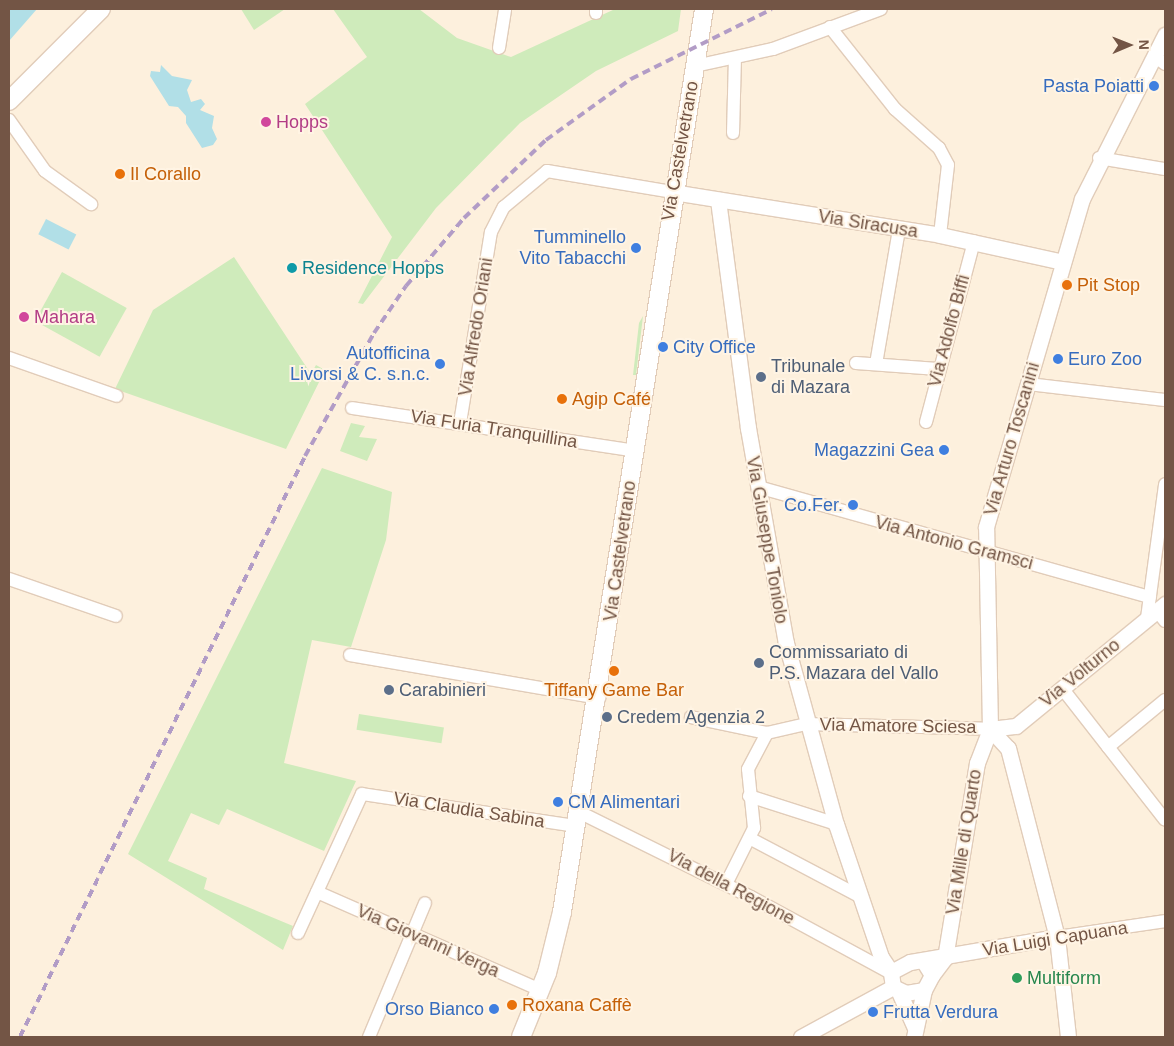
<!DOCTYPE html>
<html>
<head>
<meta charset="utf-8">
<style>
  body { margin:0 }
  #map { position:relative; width:1174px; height:1046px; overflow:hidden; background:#fdf0dd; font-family:Helvetica,sans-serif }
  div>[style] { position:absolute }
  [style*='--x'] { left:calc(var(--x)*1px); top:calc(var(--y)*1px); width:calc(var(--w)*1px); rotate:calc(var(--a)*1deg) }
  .green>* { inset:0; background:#cfebbb; transform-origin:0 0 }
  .water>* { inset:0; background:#b1dfe7; transform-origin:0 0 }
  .roads { filter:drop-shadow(1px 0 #e1ccb9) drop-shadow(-1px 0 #e1ccb9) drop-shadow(0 1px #e1ccb9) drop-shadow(0 -1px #e1ccb9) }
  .minor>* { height:12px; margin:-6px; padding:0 6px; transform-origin:6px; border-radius:6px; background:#fff }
  .tertiary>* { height:15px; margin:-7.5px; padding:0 7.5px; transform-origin:7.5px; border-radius:7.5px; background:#fff }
  .secondary>* { height:18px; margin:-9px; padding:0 9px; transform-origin:9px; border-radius:9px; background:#fff }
  .rail>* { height:4px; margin-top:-2px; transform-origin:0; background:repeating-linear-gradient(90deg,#b29cc6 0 8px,transparent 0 13px) }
  .dots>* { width:14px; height:14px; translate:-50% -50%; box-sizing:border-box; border:2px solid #fff4e4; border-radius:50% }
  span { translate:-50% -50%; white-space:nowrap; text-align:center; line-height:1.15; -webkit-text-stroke:4px #fff4e4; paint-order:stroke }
  .shop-label { font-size:18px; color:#366cbe }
  .right { translate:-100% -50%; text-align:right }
  .left { translate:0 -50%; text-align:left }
  .hotel-label { font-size:18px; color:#b23c85 }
  .street-label { font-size:18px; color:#735545 }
  .food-label { font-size:18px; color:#c56008 }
  .culture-label { font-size:18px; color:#0d838f }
  .service-label { font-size:18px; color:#4e5e75 }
  .leisure-label { font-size:18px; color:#27864d }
  .frame { position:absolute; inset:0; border:10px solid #735545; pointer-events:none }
  .north { position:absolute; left:1104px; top:20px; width:50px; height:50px; -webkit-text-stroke:4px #fff4e4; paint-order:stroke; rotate:89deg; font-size:14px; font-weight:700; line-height:20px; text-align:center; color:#735545 }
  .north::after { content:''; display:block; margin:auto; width:18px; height:22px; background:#735545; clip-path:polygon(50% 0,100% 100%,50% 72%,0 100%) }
</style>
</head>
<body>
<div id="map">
  <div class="green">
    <div style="clip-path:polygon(241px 9px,285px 9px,254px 30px)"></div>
    <div style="clip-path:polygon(333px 9px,419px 9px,457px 38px,511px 57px,615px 9px,681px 9px,678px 31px,596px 71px,520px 123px,436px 208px,363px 304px,358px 303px,392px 237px,305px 104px,367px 57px)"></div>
    <div style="clip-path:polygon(234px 257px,311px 374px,316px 365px,325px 370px,286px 449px,115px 389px,153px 310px)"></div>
    <div style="left:62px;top:272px;width:74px;height:56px;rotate:29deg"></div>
    <div style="clip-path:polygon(643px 316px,636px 375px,633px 375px,639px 323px)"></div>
    <div style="clip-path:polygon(351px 423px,365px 426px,359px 437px,377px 439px,367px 461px,340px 451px)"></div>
    <div style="clip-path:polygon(322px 468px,392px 492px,386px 540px,351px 647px,312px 640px,284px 763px,356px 781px,324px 851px,227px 809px,219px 825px,191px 813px,168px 861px,207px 878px,204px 889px,293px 926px,283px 950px,128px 854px)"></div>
    <div style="left:359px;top:714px;width:86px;height:16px;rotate:9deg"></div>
  </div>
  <div class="water">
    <div style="clip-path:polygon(9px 9px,37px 9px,9px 41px)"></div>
    <div style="clip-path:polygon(161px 65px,172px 76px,192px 80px,187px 90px,191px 102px,201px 99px,205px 104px,200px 110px,214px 116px,212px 128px,217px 139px,213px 145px,202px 148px,186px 123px,186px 116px,178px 107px,169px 106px,150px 76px,151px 71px,160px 72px)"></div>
    <div style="left:46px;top:219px;width:34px;height:17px;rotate:27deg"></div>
  </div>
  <div class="roads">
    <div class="minor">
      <div style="--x:596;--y:13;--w:4;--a:-90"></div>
      <div style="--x:830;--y:27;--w:105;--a:51.6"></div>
      <div style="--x:895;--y:109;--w:59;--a:41.6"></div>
      <div style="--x:939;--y:148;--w:19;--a:62"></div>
      <div style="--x:948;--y:165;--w:70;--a:96.5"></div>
      <div style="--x:499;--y:48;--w:39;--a:-81"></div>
      <div style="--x:1154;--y:56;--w:14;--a:36"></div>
      <div style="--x:695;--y:66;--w:80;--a:-12.3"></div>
      <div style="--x:773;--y:49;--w:115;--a:-20.3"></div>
      <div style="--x:9;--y:120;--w:62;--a:54.8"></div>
      <div style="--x:45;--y:171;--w:57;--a:35.7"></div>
      <div style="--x:733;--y:133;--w:74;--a:-88.5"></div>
      <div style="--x:1099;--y:158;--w:67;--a:9.5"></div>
      <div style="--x:9;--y:358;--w:114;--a:19.4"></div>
      <div style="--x:856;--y:363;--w:82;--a:4.2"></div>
      <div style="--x:876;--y:364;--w:137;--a:-80.3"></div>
      <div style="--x:1028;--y:384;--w:138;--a:6.7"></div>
      <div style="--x:352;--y:408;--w:286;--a:8.6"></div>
      <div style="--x:926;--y:422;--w:187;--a:-75.1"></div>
      <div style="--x:460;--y:423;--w:193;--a:-80.8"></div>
      <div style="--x:491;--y:232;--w:28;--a:-63"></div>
      <div style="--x:504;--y:207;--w:56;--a:-39.9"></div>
      <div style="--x:547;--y:171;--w:128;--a:9.5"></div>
      <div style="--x:758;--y:487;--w:407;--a:15.7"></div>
      <div style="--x:9;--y:579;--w:113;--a:19.1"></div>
      <div style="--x:1157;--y:611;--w:13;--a:51"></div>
      <div style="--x:1147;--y:618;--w:135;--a:-82.3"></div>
      <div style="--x:350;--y:655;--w:253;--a:9.8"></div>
      <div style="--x:1062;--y:688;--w:167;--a:52"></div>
      <div style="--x:691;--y:717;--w:78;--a:11.9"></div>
      <div style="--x:1108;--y:747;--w:74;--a:-39.5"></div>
      <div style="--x:749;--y:796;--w:91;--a:17.8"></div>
      <div style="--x:579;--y:812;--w:192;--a:26.3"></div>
      <div style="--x:751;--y:897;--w:159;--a:28.5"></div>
      <div style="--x:751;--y:839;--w:122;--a:27.8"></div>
      <div style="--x:726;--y:884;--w:63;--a:-63.4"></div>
      <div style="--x:754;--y:828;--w:59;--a:-95.8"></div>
      <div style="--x:748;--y:769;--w:41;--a:-62.2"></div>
      <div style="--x:767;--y:733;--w:39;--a:-13"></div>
      <div style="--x:805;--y:724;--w:185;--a:1.5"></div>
      <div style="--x:317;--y:892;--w:244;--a:23.7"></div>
      <div style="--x:298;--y:933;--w:153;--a:-65.3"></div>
      <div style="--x:362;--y:794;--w:216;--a:8.5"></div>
      <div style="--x:1057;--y:937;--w:109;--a:-8.4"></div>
      <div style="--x:369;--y:1037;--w:145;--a:-67.3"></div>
    </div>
    <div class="tertiary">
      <div style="--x:673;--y:192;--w:270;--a:9.1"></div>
      <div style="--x:940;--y:235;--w:126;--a:12.4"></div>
      <div style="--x:718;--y:200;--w:230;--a:82.5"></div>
      <div style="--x:748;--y:428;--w:218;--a:80"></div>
      <div style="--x:786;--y:643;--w:188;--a:74.6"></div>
      <div style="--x:836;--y:824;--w:140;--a:71.3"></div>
      <div style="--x:881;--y:957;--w:18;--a:56"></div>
      <div style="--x:990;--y:729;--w:26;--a:47"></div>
      <div style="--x:1008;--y:748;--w:195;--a:75.5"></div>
      <div style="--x:1057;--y:937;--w:101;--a:83.7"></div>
      <div style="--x:990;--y:729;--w:26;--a:-7"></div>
      <div style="--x:1016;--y:726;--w:193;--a:-39.3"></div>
      <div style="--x:924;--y:962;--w:15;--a:58"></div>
      <div style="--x:932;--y:975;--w:17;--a:118"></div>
      <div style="--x:924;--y:990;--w:18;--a:171"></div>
      <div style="--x:906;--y:993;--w:14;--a:-155"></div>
      <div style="--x:893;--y:987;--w:15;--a:-98"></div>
      <div style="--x:891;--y:972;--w:21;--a:-28"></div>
      <div style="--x:910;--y:962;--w:149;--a:-9.7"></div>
      <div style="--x:932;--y:975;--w:21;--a:-53"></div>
      <div style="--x:945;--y:958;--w:198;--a:-80.7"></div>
      <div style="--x:977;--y:763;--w:36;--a:-69"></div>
      <div style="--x:990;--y:729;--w:202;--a:-91.1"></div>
      <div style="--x:986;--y:527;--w:342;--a:-73.7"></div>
      <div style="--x:1082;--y:199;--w:184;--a:-63.2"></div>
      <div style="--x:899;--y:992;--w:39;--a:66"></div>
      <div style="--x:801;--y:1037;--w:105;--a:-28.5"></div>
      <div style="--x:914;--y:1037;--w:48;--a:-78"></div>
    </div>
    <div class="secondary">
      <div style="--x:9;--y:101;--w:130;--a:-45"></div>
      <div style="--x:521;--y:1037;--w:69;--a:-67.9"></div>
      <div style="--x:547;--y:973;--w:63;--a:-76.2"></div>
      <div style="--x:562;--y:912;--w:914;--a:-81.06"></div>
    </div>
  </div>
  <div class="rail">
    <div style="--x:20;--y:1037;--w:647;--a:-63.87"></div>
    <div style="--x:305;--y:456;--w:141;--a:-60.7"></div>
    <div style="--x:374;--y:333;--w:57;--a:-55.8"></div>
    <div style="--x:406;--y:286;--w:89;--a:-49.5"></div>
    <div style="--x:464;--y:218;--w:113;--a:-43.6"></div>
    <div style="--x:546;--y:140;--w:105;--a:-35.7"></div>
    <div style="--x:631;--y:79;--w:157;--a:-26.4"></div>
  </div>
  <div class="dots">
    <div style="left:1154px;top:86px;background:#3f7fe0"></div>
    <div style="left:266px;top:122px;background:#d1479c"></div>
    <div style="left:120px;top:174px;background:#e8710a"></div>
    <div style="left:636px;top:248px;background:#3f7fe0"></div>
    <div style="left:292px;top:268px;background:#0f9aa8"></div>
    <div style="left:1067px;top:285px;background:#e8710a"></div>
    <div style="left:24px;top:317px;background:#d1479c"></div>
    <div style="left:663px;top:347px;background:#3f7fe0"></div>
    <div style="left:1058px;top:359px;background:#3f7fe0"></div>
    <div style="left:440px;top:364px;background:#3f7fe0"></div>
    <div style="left:761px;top:377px;background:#5c6f8a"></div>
    <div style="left:562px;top:399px;background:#e8710a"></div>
    <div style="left:944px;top:450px;background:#3f7fe0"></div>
    <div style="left:853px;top:505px;background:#3f7fe0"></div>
    <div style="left:759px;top:663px;background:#5c6f8a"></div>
    <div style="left:614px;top:671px;background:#e8710a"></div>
    <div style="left:389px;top:690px;background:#5c6f8a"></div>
    <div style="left:607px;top:717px;background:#5c6f8a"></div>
    <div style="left:558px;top:802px;background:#3f7fe0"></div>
    <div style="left:1017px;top:978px;background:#2e9e5b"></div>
    <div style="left:512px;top:1005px;background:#e8710a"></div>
    <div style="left:494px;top:1009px;background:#3f7fe0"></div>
    <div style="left:873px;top:1012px;background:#3f7fe0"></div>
  </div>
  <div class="shop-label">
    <span class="right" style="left:1144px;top:86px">Pasta Poiatti</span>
    <span class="right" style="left:626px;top:248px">Tumminello<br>Vito Tabacchi</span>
    <span class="left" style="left:673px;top:347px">City Office</span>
    <span class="right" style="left:430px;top:364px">Autofficina<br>Livorsi &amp; C. s.n.c.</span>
    <span class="left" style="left:1068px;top:359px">Euro Zoo</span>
    <span class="right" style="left:934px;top:450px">Magazzini Gea</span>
    <span class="right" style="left:843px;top:505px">Co.Fer.</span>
    <span class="left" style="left:568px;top:802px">CM Alimentari</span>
    <span class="right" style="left:484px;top:1009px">Orso Bianco</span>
    <span class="left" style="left:883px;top:1012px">Frutta Verdura</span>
  </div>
  <div class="hotel-label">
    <span class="left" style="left:276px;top:122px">Hopps</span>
    <span class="left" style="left:34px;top:317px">Mahara</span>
  </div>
  <div class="street-label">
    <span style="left:680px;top:151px;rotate:-80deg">Via Castelvetrano</span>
    <span style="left:868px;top:224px;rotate:9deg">Via Siracusa</span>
    <span style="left:476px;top:327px;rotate:-81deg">Via Alfredo Oriani</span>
    <span style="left:949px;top:331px;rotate:-75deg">Via Adolfo Biffi</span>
    <span style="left:494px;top:429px;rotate:9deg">Via Furia Tranquillina</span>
    <span style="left:1012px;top:439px;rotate:-74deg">Via Arturo Toscanini</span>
    <span style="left:767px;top:540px;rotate:80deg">Via Giuseppe Toniolo</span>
    <span style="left:954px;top:543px;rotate:15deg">Via Antonio Gramsci</span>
    <span style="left:620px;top:551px;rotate:-82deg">Via Castelvetrano</span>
    <span style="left:1080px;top:673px;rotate:-39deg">Via Volturno</span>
    <span style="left:898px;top:726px;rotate:1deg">Via Amatore Sciesa</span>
    <span style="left:469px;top:810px;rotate:9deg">Via Claudia Sabina</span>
    <span style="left:964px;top:842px;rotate:-81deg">Via Mille di Quarto</span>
    <span style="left:731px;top:887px;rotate:28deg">Via della Regione</span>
    <span style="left:1055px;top:939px;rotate:-9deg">Via Luigi Capuana</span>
    <span style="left:428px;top:941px;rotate:24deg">Via Giovanni Verga</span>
  </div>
  <div class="food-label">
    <span class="left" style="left:130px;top:174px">Il Corallo</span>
    <span class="left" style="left:1077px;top:285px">Pit Stop</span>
    <span class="left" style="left:572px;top:399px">Agip Café</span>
    <span style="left:614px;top:690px">Tiffany Game Bar</span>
    <span class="left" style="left:522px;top:1005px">Roxana Caffè</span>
  </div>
  <div class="culture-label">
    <span class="left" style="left:302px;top:268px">Residence Hopps</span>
  </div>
  <div class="service-label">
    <span class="left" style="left:771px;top:377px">Tribunale<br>di Mazara</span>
    <span class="left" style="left:769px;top:663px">Commissariato di<br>P.S. Mazara del Vallo</span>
    <span class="left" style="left:399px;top:690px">Carabinieri</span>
    <span class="left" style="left:617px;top:717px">Credem Agenzia 2</span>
  </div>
  <div class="leisure-label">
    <span class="left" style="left:1027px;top:978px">Multiform</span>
  </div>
  <div class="frame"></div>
  <div class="north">N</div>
</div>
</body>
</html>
